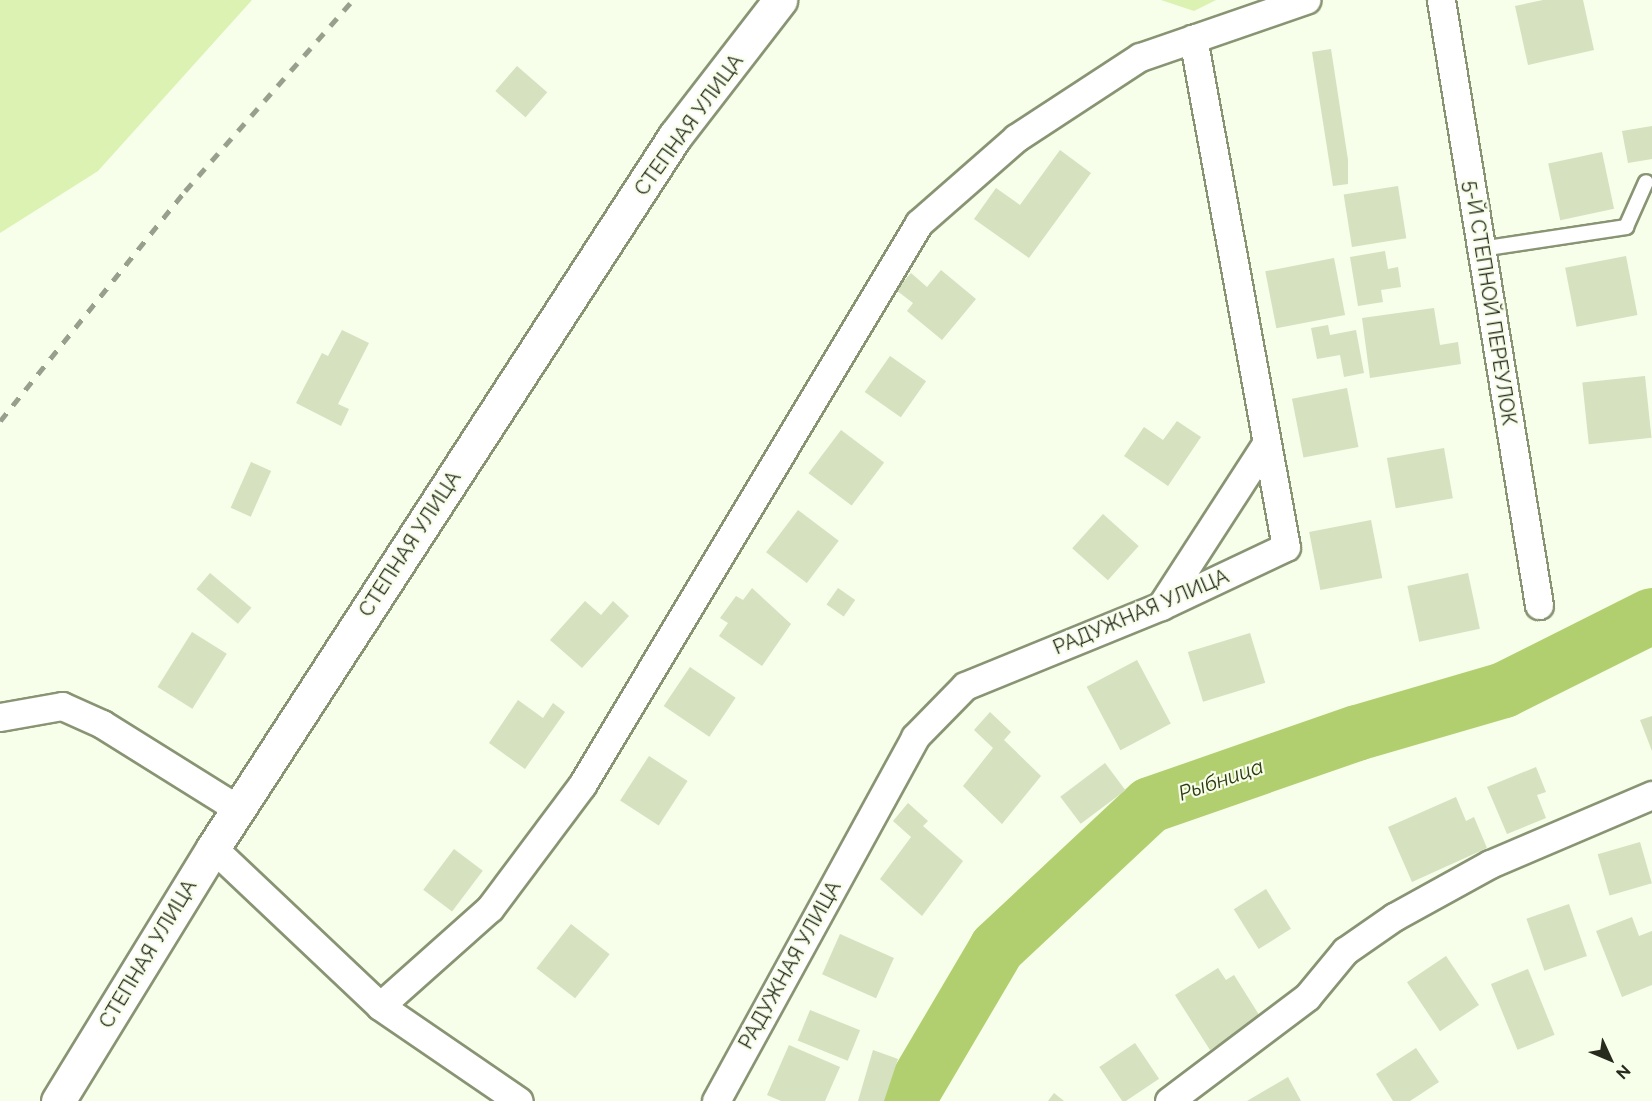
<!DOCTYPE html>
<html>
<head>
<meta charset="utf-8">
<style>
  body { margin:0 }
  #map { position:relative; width:1652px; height:1101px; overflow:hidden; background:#f7fee9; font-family:Raleway,sans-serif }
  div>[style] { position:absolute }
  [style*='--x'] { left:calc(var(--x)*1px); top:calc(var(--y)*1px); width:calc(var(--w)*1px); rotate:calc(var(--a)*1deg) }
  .green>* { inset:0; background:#dcf2b2 }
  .river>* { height:56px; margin:-28px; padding:0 28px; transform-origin:28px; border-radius:28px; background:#b1cf6f }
  .building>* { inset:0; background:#d5e1bf; transform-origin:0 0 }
  .roads { filter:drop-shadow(2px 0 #899474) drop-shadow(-2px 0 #899474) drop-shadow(0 2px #899474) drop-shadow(0 -2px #899474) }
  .lane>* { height:14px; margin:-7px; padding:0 7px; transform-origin:7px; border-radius:7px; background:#fff }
  .street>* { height:27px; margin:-13.5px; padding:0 13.5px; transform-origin:13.5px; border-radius:13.5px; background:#fff }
  .secondary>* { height:33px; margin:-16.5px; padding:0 16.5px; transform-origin:16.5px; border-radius:16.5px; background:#fff }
  .rail>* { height:4.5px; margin-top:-2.25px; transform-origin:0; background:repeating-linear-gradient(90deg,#999f8d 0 10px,transparent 0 20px) }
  span { translate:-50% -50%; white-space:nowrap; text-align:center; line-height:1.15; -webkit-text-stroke:4.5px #f7fee9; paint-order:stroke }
  .street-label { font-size:20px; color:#272b1e }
  .water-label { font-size:21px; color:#2e3911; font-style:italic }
  .north { position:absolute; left:1580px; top:1029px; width:60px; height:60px; -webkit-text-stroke:4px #f7fee9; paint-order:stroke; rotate:134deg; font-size:16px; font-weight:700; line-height:24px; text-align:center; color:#272b1e }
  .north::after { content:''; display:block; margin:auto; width:21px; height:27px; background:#272b1e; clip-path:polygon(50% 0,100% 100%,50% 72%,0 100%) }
</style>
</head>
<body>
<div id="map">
  <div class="green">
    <div style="clip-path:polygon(0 0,252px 0,98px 171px,0 233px)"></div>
    <div style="clip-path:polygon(1161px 0,1216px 0,1194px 11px)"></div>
  </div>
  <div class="river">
    <div style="--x:907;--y:1101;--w:178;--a:-59.5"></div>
    <div style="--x:997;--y:948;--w:209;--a:-43.1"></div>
    <div style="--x:1150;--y:805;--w:219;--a:-19.2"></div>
    <div style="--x:1357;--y:733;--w:153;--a:-16.3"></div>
    <div style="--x:1504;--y:690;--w:165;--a:-26.6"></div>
  </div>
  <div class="building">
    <div style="clip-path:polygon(1543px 0,1583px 0,1594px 50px,1528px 65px,1515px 6px)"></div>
    <div style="clip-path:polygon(1331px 49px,1348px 160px,1348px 184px,1333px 186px,1312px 52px)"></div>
    <div style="left:517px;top:66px;width:40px;height:33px;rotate:41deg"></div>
    <div style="clip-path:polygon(1652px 126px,1652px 159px,1628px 163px,1622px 131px)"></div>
    <div style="clip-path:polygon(1060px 150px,1091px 173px,1029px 258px,974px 219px,996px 188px,1020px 205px)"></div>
    <div style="left:1602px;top:152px;width:58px;height:55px;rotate:78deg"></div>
    <div style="left:1398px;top:186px;width:53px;height:55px;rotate:81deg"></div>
    <div style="clip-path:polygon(1385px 251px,1388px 269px,1398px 267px,1401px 287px,1381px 290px,1383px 302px,1358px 306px,1350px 257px)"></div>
    <div style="left:1626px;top:256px;width:60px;height:62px;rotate:79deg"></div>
    <div style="left:1334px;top:258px;width:58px;height:70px;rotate:79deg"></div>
    <div style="clip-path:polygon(941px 270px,976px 299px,942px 340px,907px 311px,913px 303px,896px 290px,911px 273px,927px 287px)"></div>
    <div style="clip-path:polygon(1434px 308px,1440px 345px,1458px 342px,1461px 364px,1370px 378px,1362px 318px)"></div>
    <div style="clip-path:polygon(1328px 325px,1330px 335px,1356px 330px,1364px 373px,1344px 377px,1340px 355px,1317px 359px,1311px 328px)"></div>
    <div style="clip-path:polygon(342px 330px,369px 343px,338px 404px,349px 409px,341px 426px,296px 403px,322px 353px,328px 356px)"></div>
    <div style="left:890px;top:356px;width:44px;height:44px;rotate:35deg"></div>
    <div style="left:1645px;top:376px;width:62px;height:63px;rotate:84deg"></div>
    <div style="left:1347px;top:388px;width:60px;height:56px;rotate:79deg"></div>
    <div style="clip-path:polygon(1177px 421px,1201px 437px,1168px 486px,1124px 456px,1144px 427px,1163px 440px)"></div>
    <div style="left:841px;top:430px;width:54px;height:54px;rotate:37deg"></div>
    <div style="left:1444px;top:448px;width:51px;height:58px;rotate:80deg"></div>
    <div style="left:251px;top:462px;width:22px;height:50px;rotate:24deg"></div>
    <div style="left:798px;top:510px;width:51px;height:53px;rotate:37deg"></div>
    <div style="left:1103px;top:514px;width:48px;height:46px;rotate:42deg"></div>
    <div style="left:1371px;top:520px;width:59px;height:63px;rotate:79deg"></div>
    <div style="left:210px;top:573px;width:54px;height:21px;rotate:40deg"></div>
    <div style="left:1468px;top:573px;width:57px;height:62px;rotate:78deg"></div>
    <div style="clip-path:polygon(752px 588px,791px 624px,762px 666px,719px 636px,728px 623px,720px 618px,736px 596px,743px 600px)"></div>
    <div style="left:838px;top:588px;width:21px;height:20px;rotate:35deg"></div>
    <div style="clip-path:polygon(585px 601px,601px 615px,613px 601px,629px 616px,582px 668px,550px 640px)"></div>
    <div style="left:192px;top:632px;width:41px;height:65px;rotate:32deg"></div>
    <div style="left:1250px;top:633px;width:52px;height:65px;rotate:73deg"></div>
    <div style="left:1137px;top:660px;width:72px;height:57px;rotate:62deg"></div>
    <div style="left:690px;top:667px;width:55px;height:47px;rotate:34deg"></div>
    <div style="clip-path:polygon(518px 700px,543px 718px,553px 703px,565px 712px,525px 769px,489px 743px)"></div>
    <div style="clip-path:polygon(990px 712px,1011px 732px,1004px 740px,1041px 776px,1002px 824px,963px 786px,993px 748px,974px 730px)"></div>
    <div style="clip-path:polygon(1652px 716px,1652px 751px,1640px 720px)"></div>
    <div style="left:649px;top:756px;width:46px;height:53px;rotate:33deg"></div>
    <div style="left:1105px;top:763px;width:34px;height:56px;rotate:53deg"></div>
    <div style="clip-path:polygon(1536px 767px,1546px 792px,1537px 795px,1546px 818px,1507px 834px,1487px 787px)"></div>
    <div style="clip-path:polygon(1456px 797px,1466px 821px,1474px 817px,1487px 848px,1412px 882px,1388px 827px)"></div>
    <div style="clip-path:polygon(908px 803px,928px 821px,923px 826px,963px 861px,922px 916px,880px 879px,911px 837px,893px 821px)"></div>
    <div style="left:1640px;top:842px;width:43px;height:44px;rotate:74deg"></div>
    <div style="left:454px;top:849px;width:36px;height:51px;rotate:37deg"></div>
    <div style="left:1266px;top:889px;width:47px;height:38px;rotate:58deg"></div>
    <div style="left:1569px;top:904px;width:55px;height:45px;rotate:71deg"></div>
    <div style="clip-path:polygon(1632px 917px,1639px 936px,1652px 931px,1652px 985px,1622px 997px,1596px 931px)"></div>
    <div style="left:571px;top:924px;width:49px;height:56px;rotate:38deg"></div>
    <div style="left:840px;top:934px;width:59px;height:44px;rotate:24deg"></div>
    <div style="left:1446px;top:956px;width:59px;height:47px;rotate:56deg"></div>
    <div style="clip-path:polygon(1218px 968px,1226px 980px,1234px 975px,1261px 1018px,1210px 1050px,1175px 995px)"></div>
    <div style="left:1528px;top:969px;width:71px;height:40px;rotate:68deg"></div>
    <div style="left:810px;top:1010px;width:54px;height:33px;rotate:22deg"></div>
    <div style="left:1135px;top:1043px;width:43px;height:43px;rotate:56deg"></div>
    <div style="clip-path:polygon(789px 1045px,840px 1067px,825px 1101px,781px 1101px,767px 1095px)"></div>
    <div style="clip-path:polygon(1416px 1048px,1439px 1082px,1410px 1101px,1393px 1101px,1376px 1074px)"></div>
    <div style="clip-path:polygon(873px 1050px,898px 1059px,884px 1101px,858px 1101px)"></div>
    <div style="clip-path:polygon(1288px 1077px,1301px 1101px,1247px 1101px)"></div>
    <div style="clip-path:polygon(1054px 1093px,1064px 1101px,1048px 1101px)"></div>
  </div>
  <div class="roads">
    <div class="lane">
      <div style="--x:1481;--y:249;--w:147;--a:-8.6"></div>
      <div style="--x:1626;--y:227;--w:49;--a:-66"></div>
    </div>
    <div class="street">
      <div style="--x:1441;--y:0;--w:613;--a:80.8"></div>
      <div style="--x:1161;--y:606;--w:192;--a:-57.1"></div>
      <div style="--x:0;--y:717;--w:63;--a:-10.1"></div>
      <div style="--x:62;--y:706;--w:44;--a:24.2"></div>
      <div style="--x:102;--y:724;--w:160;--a:32"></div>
      <div style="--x:213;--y:848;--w:230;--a:43.4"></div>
      <div style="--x:380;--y:1006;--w:168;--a:34.4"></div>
      <div style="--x:380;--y:1006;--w:147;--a:-41.7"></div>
      <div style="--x:490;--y:908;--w:154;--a:-53.2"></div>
      <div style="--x:582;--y:785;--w:655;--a:-59.05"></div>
      <div style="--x:919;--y:223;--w:129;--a:-41.2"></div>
      <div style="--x:1016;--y:138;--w:148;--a:-33.2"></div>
      <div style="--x:1140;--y:57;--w:176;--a:-19"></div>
      <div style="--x:716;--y:1101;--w:415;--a:-61.3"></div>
      <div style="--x:915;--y:737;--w:71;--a:-45.6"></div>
      <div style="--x:965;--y:686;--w:212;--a:-22.2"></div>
      <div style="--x:1161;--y:606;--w:138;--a:-25.3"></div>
      <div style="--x:1286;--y:547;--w:517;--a:-100.35"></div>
      <div style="--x:1169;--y:1101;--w:173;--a:-37"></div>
      <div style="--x:1307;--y:997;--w:60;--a:-50.4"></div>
      <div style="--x:1345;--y:951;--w:60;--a:-34.8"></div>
      <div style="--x:1394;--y:917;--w:110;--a:-28.9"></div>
      <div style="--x:1490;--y:864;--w:176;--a:-23.1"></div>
    </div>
    <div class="secondary">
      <div style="--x:58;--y:1101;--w:297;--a:-58.5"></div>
      <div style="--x:213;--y:848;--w:849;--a:-57.02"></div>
      <div style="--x:675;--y:136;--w:172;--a:-52.3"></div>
    </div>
  </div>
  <div class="rail">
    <div style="--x:0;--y:421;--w:295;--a:-51.2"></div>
    <div style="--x:185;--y:191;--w:254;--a:-48.7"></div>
  </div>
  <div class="street-label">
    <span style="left:689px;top:125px;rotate:-54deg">СТЕПНАЯ УЛИЦА</span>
    <span style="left:1490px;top:303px;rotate:81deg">5-Й СТЕПНОЙ ПЕРЕУЛОК</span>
    <span style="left:410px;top:544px;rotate:-57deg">СТЕПНАЯ УЛИЦА</span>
    <span style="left:1141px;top:612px;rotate:-23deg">РАДУЖНАЯ УЛИЦА</span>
    <span style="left:148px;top:954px;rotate:-59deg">СТЕПНАЯ УЛИЦА</span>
    <span style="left:790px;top:965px;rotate:-61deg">РАДУЖНАЯ УЛИЦА</span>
  </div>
  <div class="water-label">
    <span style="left:1221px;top:780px;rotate:-19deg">Рыбница</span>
  </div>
  <div class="north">N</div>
</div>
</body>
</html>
